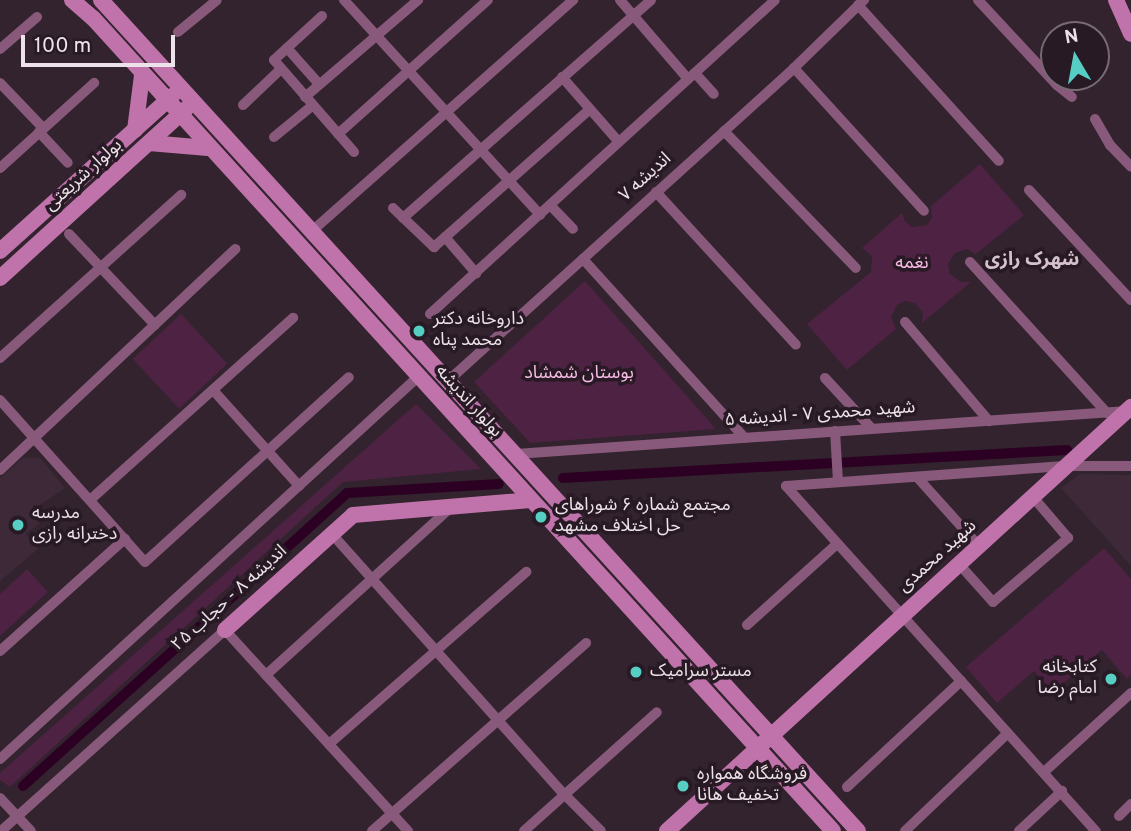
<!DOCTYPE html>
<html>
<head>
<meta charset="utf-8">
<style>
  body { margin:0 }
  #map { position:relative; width:1131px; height:831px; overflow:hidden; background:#32232e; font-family:Overpass,"Noto Sans Arabic",sans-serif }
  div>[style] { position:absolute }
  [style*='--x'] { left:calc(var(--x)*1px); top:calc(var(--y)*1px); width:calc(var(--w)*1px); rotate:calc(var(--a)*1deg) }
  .built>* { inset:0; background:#3e2938 }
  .green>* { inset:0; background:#4e2242; transform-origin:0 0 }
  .canal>* { height:10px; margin:-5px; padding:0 5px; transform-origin:5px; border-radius:5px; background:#2c0023 }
  .street>* { height:10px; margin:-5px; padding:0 5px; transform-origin:5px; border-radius:5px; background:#89597b }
  .secondary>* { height:16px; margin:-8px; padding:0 8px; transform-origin:8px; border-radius:8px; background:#c073aa }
  .dots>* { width:19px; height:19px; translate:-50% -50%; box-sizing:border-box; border:4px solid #281a24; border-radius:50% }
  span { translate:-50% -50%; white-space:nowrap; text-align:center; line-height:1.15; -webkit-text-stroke:7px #281a24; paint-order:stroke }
  .street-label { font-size:18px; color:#ede2e9 }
  .park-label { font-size:18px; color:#f8bce5 }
  .poi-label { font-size:18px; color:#ede2e9 }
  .left { translate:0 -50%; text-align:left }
  .right { translate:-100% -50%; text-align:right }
  .neighbourhood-label { font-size:19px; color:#d6c1cf; font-weight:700 }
  .north { position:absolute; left:1040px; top:21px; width:70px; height:70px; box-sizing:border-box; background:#281a24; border:2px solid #776a73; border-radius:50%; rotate:350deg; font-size:19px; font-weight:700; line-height:28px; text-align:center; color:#ede2e9 }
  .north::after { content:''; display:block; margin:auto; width:24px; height:32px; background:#56cec3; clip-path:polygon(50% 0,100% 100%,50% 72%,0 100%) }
  .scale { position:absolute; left:21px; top:35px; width:154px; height:32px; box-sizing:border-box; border:4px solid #ede2e9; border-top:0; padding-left:9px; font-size:21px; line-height:24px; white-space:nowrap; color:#ede2e9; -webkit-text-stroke:5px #281a24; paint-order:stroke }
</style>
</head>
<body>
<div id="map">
  <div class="built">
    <div style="clip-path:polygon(23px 458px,40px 458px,65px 488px,40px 505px,48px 516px,26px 534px,38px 549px,0 581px,0 478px)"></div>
    <div style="clip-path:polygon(1080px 474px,1131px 475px,1131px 566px,1061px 488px)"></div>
  </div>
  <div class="green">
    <div style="clip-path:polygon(980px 164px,1024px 215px,976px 254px,967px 249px,955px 253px,948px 264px,950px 274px,961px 282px,971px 282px,922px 323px,923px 313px,915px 303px,905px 301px,897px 305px,891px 317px,896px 329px,847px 370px,807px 324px,871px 272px,872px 256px,862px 248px,902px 213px,905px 221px,912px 227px,927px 225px,932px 218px,931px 206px)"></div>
    <div style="clip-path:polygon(585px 281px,716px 429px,530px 443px,474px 382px)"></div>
    <div style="left:181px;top:314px;width:68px;height:66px;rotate:47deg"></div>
    <div style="clip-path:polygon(416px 404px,481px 469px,343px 482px,10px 787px,0 780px,0 773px)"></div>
    <div style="clip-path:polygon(1104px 548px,1131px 579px,1131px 675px,1127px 679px,1102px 650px,1053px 692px,1034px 671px,997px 703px,966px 667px)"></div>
    <div style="clip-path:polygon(27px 569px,48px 592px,0 636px,0 594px)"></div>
  </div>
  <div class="canal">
    <div style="--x:563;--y:478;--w:505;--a:-3.18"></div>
    <div style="--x:23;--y:786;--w:437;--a:-42.1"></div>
    <div style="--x:347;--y:493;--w:152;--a:-3.4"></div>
  </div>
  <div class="street">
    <div style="--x:344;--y:0;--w:291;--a:47.6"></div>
    <div style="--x:620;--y:0;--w:104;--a:49.3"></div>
    <div style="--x:978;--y:0;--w:116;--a:47.1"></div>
    <div style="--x:1057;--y:85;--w:19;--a:39"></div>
    <div style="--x:858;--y:5;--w:210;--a:47.9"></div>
    <div style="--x:322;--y:16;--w:65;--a:137.5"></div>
    <div style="--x:274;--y:60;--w:122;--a:49"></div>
    <div style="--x:178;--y:32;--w:50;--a:-39.4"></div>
    <div style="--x:287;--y:48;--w:48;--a:48.4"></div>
    <div style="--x:0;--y:49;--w:49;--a:-40.9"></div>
    <div style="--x:794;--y:68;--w:193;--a:47.7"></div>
    <div style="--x:695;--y:73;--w:28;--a:48"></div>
    <div style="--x:562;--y:77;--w:86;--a:48.8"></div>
    <div style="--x:0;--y:83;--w:62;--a:46.3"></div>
    <div style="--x:305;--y:97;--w:149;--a:-40.6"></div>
    <div style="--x:243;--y:105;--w:52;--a:-43.5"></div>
    <div style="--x:1095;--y:119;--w:30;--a:60"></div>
    <div style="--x:1110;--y:145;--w:30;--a:46"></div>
    <div style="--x:724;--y:131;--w:190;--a:46.1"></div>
    <div style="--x:39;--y:132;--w:42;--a:46.9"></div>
    <div style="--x:338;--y:134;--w:201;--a:-41.8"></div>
    <div style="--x:274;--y:137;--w:50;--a:-39.4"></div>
    <div style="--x:0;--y:168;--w:127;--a:-42.1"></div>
    <div style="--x:1029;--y:190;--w:150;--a:47.2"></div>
    <div style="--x:656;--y:192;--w:207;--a:47.5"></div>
    <div style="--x:550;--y:205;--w:33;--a:46"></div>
    <div style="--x:393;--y:208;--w:57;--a:43.6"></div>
    <div style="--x:434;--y:247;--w:208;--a:-41.5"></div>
    <div style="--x:403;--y:218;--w:330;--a:-41.3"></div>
    <div style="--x:312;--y:231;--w:349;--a:-41.5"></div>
    <div style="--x:69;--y:234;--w:125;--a:46.6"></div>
    <div style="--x:445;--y:237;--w:48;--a:49.3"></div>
    <div style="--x:583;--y:259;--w:241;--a:47.9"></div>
    <div style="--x:970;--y:262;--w:204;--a:47.8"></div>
    <div style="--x:430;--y:314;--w:466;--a:-42.3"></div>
    <div style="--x:905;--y:322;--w:130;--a:49.7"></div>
    <div style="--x:0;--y:358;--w:244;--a:-42"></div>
    <div style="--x:825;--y:378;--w:69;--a:47.3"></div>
    <div style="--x:449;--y:380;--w:465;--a:-42.1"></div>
    <div style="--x:794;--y:68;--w:98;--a:-44.2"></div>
    <div style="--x:213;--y:390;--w:129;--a:48.1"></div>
    <div style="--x:0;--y:400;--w:217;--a:48.2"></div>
    <div style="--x:145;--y:562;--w:275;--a:-42.2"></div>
    <div style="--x:835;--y:431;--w:51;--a:86.6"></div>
    <div style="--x:516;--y:454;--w:613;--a:-4.03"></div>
    <div style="--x:0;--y:470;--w:323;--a:-43.2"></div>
    <div style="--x:917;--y:477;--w:93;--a:48.1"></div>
    <div style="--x:786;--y:486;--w:464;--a:48.1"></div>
    <div style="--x:786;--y:486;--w:282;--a:-4.1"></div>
    <div style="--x:1067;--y:466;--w:64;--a:0"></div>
    <div style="--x:90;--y:500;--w:273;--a:-41.9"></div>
    <div style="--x:332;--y:534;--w:348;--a:48.3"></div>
    <div style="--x:564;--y:794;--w:52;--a:45"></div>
    <div style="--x:959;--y:564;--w:51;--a:48.2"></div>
    <div style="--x:993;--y:602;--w:99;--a:-40.5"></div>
    <div style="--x:1068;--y:538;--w:54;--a:-130.5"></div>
    <div style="--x:747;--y:625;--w:121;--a:-42"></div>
    <div style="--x:0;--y:651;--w:168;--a:-41.9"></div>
    <div style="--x:266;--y:675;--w:250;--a:-42.2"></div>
    <div style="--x:329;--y:744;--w:262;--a:-41.1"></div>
    <div style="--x:0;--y:759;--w:568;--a:-42.43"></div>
    <div style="--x:1044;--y:772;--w:118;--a:-42.2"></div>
    <div style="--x:847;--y:787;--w:156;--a:-42.9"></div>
    <div style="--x:0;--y:798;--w:45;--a:46.8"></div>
    <div style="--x:1119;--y:816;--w:17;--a:-45"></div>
    <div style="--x:1;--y:831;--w:301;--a:-41.9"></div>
    <div style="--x:225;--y:630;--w:272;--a:47.7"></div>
    <div style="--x:372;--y:831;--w:285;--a:-41.3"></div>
    <div style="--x:524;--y:831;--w:178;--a:-41.8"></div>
    <div style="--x:905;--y:831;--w:142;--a:-43.6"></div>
    <div style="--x:1019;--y:831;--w:59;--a:-42.9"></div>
  </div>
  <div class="secondary">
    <div style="--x:72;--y:0;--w:28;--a:41"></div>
    <div style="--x:93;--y:18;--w:1099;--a:47.69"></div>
    <div style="--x:101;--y:0;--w:1124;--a:47.67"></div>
    <div style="--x:1116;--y:0;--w:37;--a:66"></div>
    <div style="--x:135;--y:130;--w:55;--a:-82.7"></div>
    <div style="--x:149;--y:143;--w:59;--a:4.8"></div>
    <div style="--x:0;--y:251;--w:232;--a:-42"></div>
    <div style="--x:0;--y:278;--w:251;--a:-42.3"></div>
    <div style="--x:225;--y:630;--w:172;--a:-41.9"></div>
    <div style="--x:353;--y:515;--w:178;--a:-4.8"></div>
    <div style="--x:667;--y:831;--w:629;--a:-42.42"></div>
  </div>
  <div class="dots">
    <div style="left:419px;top:331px;background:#56cec3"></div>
    <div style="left:541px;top:517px;background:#56cec3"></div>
    <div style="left:18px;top:525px;background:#56cec3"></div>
    <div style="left:636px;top:672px;background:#56cec3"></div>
    <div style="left:1111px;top:679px;background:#56cec3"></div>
    <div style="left:683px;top:786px;background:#56cec3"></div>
  </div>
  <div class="street-label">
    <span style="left:84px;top:176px;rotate:-42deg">بولوار شریعتی</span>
    <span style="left:646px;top:178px;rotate:-42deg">اندیشه ۷</span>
    <span style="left:468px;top:402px;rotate:48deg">بولوار اندیشه</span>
    <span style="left:820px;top:415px;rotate:-4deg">شهید محمدی ۷ - اندیشه ۵</span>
    <span style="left:938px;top:557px;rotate:-42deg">شهید محمدی</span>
    <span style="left:230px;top:599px;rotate:-42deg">اندیشه ۸ - حجاب ۲۵</span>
  </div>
  <div class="park-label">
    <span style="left:912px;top:264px">نغمه</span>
    <span style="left:579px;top:374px">بوستان شمشاد</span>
  </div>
  <div class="poi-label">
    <span class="left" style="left:433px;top:331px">داروخانه دکتر<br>محمد پناه</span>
    <span class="left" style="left:555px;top:517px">مجتمع شماره ۶ شوراهای<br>حل اختلاف مشهد</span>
    <span class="left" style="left:32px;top:525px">مدرسه<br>دخترانه رازی</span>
    <span class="right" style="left:1097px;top:679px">کتابخانه<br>امام رضا</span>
    <span class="left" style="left:650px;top:672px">مستر سرامیک</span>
    <span class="left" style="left:697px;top:786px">فروشگاه همواره<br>تخفیف هانا</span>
  </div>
  <div class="neighbourhood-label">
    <span style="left:1032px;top:261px">شهرک رازی</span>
  </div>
  <div class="north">N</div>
  <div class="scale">100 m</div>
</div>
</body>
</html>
